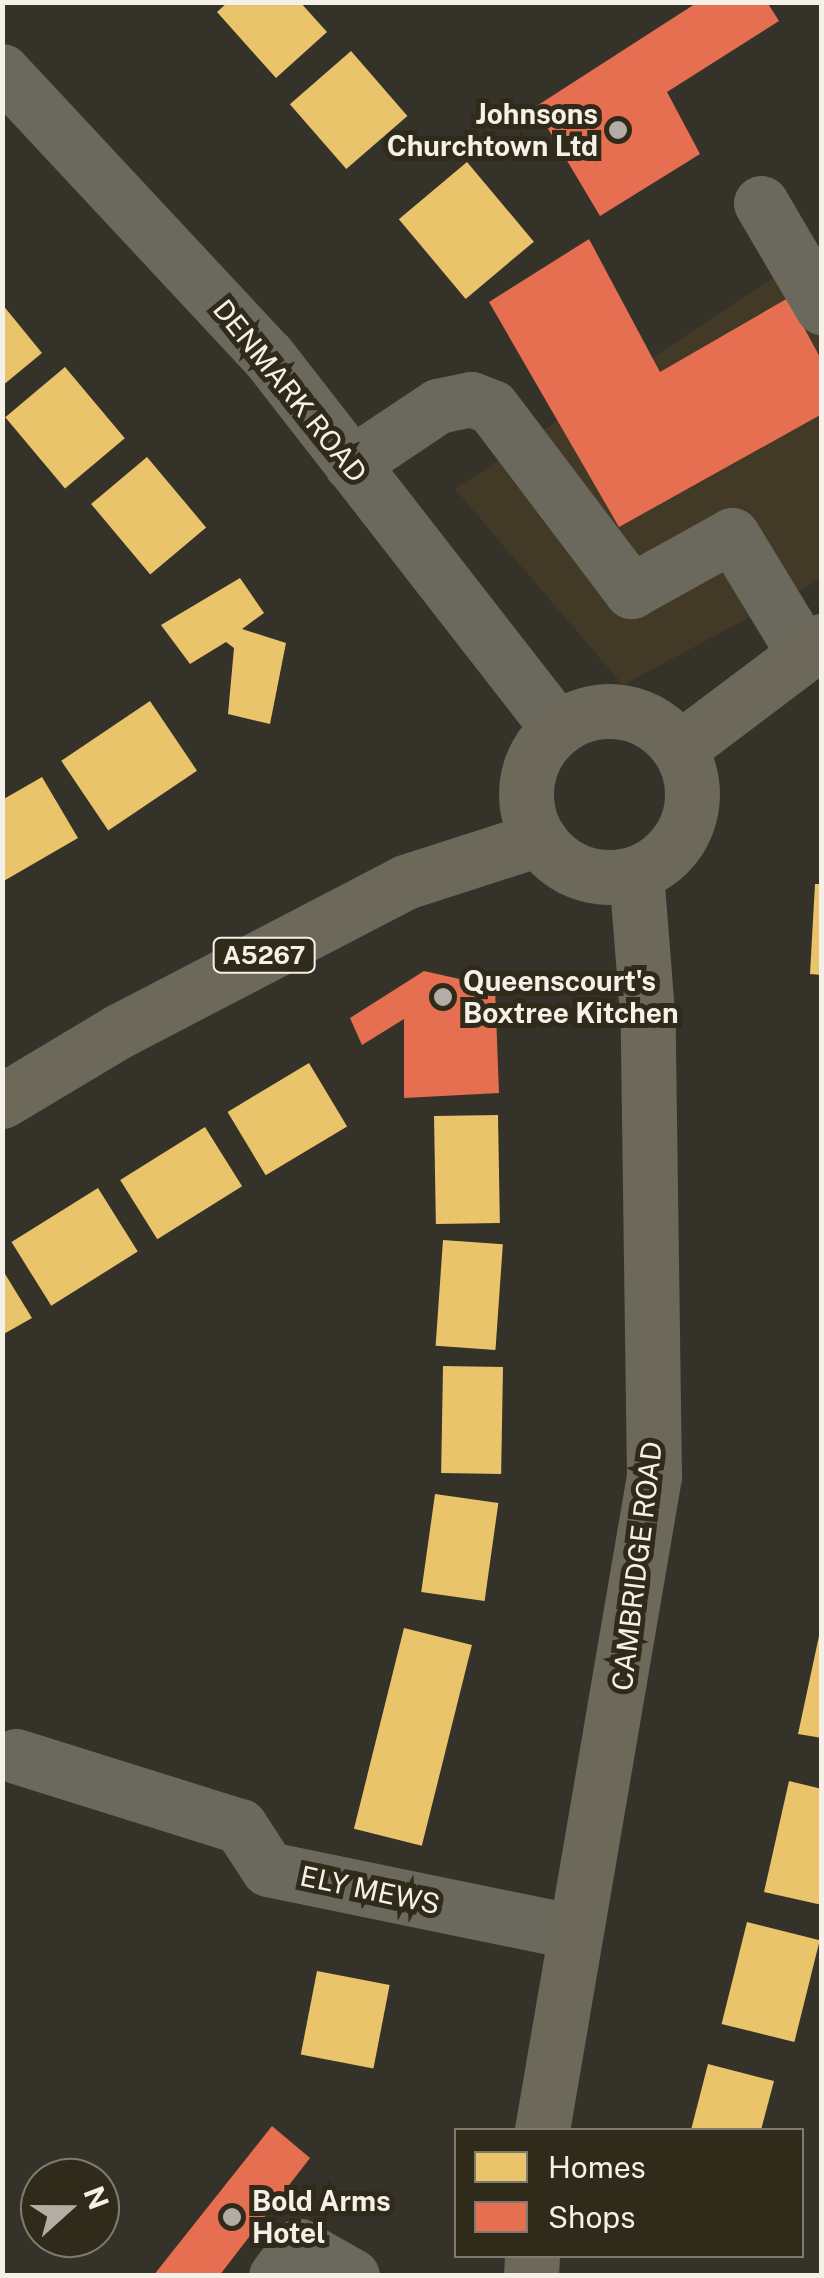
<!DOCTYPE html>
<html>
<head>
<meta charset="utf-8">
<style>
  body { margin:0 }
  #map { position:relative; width:824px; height:2278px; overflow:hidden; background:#35322a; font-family:"Public Sans",sans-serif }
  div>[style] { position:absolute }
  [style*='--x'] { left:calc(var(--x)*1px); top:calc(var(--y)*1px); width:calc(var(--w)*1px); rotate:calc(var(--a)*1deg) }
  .built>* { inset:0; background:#423a26 }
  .homes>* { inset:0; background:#e9c46a; transform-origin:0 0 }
  .shops>* { inset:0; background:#e76f51 }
  .minor>* { height:55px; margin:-27.5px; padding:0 27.5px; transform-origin:27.5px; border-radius:27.5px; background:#6b685d }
  .major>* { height:55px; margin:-27.5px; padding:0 27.5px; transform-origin:27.5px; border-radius:27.5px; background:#6c685a }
  .major>.ring { margin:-27.5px; padding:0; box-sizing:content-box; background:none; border:55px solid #6c685a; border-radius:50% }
  .dots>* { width:28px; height:28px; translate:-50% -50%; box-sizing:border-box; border:5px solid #302a1b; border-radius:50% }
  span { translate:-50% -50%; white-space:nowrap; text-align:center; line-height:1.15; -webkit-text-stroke:10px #302a1b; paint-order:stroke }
  .shield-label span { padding:2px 8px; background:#302a1b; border:2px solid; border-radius:8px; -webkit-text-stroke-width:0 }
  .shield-label { font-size:25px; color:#f5f1e8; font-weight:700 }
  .poi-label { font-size:28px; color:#f5f1e8; font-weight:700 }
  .right { translate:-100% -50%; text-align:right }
  .left { translate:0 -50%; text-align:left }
  .street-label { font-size:28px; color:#f5f1e8 }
  .frame { position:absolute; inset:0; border:5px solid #f5f1e8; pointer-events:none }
  .legend { position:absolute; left:454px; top:2128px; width:350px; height:130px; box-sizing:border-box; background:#302a1b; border:2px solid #7f7a6d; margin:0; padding:12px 18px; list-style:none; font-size:30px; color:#f5f1e8 }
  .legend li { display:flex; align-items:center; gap:20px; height:50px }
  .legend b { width:50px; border:2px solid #7f7a6d }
  .north { position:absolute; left:20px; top:2158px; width:100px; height:100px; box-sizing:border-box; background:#302a1b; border:2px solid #7f7a6d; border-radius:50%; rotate:69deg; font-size:28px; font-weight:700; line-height:40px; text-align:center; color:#f5f1e8 }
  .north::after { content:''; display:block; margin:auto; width:35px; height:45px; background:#b2aea6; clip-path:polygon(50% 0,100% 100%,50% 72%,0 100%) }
</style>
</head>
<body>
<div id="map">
  <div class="built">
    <div style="clip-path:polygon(821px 246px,821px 579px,623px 685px,455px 489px)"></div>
  </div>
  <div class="homes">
    <div style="clip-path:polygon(228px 2px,300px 2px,327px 32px,276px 78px,217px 12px)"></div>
    <div style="left:351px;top:51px;width:86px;height:81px;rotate:49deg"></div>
    <div style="left:467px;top:162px;width:104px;height:89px;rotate:50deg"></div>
    <div style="clip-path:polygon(2px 304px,42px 353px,2px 386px)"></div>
    <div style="left:65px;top:367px;width:93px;height:78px;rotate:50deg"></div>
    <div style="left:147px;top:457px;width:92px;height:73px;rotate:50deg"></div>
    <div style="clip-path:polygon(240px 578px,264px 613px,242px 629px,286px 643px,270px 724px,228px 714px,234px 648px,226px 642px,190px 664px,161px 625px)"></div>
    <div style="left:150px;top:701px;width:84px;height:107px;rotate:56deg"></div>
    <div style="clip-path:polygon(42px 777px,78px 838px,2px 882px,2px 800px)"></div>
    <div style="clip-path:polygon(815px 884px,822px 884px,822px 975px,810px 974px)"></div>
    <div style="left:309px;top:1063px;width:74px;height:95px;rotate:59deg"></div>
    <div style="left:498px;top:1115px;width:108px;height:64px;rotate:89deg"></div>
    <div style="left:205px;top:1127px;width:70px;height:100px;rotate:58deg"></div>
    <div style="left:98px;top:1188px;width:75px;height:102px;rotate:58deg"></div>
    <div style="left:443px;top:1240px;width:60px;height:106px;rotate:4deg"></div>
    <div style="clip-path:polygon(2px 1269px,32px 1318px,2px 1335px)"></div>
    <div style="left:443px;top:1366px;width:60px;height:107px;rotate:1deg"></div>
    <div style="left:435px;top:1494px;width:64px;height:99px;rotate:8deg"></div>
    <div style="clip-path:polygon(822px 1622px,822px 1738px,798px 1734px)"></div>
    <div style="left:404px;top:1628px;width:70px;height:207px;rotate:14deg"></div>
    <div style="clip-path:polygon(789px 1781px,822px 1789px,822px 1905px,764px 1892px)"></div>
    <div style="left:747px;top:1922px;width:75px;height:105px;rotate:14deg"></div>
    <div style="left:317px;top:1971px;width:74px;height:85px;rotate:11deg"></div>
    <div style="clip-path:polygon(708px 2064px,774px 2081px,761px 2130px,691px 2130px)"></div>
  </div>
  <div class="shops">
    <div style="clip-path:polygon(698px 2px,767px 2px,779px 21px,667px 92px,700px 154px,600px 216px,535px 107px)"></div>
    <div style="clip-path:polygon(589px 239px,660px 372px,788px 298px,822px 361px,822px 414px,619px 527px,489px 302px)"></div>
    <div style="clip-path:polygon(424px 971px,495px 987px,499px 1093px,404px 1098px,404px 1019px,362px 1045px,350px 1018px)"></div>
    <div style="clip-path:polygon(272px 2126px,310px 2158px,219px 2276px,153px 2276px)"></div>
  </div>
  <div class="minor">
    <div style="--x:2;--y:71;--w:390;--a:47"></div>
    <div style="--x:268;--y:356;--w:472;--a:52.1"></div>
    <div style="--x:761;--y:203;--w:121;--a:59.6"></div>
    <div style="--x:351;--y:464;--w:105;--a:-33.7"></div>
    <div style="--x:438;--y:406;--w:34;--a:-12"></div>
    <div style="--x:471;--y:399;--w:22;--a:21"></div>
    <div style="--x:492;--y:407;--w:231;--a:52.9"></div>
    <div style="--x:631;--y:591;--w:115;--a:-29"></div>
    <div style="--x:732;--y:535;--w:137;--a:58.7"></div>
    <div style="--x:16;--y:1756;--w:235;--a:17.4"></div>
    <div style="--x:240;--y:1826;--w:51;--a:56.9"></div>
    <div style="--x:268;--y:1869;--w:312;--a:11.6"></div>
    <div style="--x:276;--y:2276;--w:38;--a:-53"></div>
    <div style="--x:299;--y:2246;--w:61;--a:29.5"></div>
  </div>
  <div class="major">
    <div class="ring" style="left:526px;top:711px;width:111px;height:111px"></div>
    <div style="--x:680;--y:748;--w:178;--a:-37"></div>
    <div style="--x:2;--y:1101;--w:136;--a:-30.9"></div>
    <div style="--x:119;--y:1031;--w:322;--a:-27.5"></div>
    <div style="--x:405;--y:882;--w:141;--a:-17.8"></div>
    <div style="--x:542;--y:2130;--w:664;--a:-80.28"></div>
    <div style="--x:654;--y:1476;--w:451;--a:-90.8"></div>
    <div style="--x:648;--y:1025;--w:151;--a:-94.5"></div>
    <div style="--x:531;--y:2276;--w:20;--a:-87"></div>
  </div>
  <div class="dots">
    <div style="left:618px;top:130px;background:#b2aea6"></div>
    <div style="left:443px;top:997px;background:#b2aea6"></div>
    <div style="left:232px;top:2217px;background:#b2aea6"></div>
  </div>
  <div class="shield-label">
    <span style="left:264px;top:955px">A5267</span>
  </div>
  <div class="poi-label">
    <span class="right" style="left:598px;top:130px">Johnsons<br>Churchtown Ltd</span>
    <span class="left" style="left:463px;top:997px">Queenscourt's<br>Boxtree Kitchen</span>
    <span class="left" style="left:252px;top:2217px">Bold Arms<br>Hotel</span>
  </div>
  <div class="street-label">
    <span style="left:290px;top:391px;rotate:51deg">DENMARK ROAD</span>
    <span style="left:637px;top:1566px;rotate:-83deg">CAMBRIDGE ROAD</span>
    <span style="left:370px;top:1890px;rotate:12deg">ELY MEWS</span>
  </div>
  <div class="frame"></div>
  <ul class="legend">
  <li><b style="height:28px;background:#e9c46a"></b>Homes</li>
  <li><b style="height:28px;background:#e76f51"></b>Shops</li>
  </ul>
  <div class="north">N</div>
</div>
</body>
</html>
